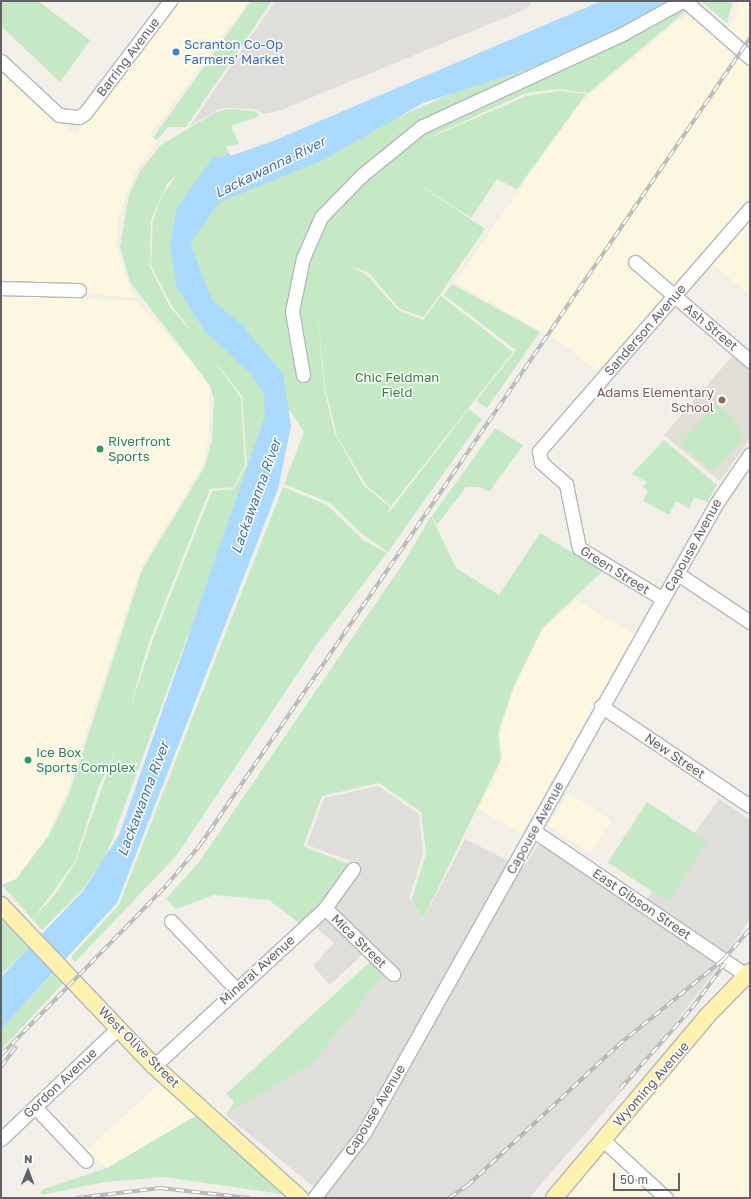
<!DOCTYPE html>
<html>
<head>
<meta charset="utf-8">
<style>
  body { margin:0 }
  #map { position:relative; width:751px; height:1199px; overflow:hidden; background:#f1efe8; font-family:"Golos Text",sans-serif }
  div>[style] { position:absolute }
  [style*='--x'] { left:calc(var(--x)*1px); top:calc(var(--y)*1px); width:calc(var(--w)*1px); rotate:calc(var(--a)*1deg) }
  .commercial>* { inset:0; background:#fef7e0; transform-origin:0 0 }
  .industrial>* { inset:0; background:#e0deda }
  .education>* { inset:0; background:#e1ded6 }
  .green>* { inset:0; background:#c5e8c5; transform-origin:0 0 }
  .water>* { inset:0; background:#aadaff }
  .roads { filter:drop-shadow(1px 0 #b5b8bc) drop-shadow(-1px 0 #b5b8bc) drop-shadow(0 1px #b5b8bc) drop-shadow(0 -1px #b5b8bc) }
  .minor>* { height:13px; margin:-6.5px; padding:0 6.5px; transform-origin:6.5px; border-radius:6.5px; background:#fff }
  .major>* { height:16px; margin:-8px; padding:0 8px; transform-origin:8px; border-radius:8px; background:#fff2af }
  .rail>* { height:4px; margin-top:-2px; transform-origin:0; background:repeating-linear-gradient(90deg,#fff 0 8px,#b6b7b8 0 16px); box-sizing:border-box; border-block:1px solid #b6b7b8 }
  .dots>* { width:11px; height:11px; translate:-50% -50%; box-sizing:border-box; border:2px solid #fff; border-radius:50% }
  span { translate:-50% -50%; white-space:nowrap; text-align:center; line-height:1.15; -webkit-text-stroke:3px #fff; paint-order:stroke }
  .shop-label { font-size:13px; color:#366cbe }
  .left { translate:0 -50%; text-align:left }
  .street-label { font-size:13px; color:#5f6368 }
  .park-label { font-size:13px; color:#348238 }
  .education-label { font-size:13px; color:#785e54 }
  .right { translate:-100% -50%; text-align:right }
  .leisure-label { font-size:13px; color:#27864d }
  .water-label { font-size:14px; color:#4174aa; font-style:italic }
  .frame { position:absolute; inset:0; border:2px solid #5f6368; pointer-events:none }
  .north { position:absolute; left:8px; top:1151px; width:40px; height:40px; -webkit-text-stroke:3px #fff; paint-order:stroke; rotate:1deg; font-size:11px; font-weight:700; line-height:16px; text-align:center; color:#5f6368 }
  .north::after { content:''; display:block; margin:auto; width:14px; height:18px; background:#5f6368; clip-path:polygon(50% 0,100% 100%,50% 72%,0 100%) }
  .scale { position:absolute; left:613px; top:1173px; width:67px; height:18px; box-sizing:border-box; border:2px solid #5f6368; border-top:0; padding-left:5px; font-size:12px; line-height:14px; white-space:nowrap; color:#5f6368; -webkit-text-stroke:3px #fff; paint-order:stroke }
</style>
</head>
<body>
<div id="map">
  <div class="commercial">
    <div style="clip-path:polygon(178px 1px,248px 1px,149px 136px,157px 142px,137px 168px,127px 191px,118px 223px,116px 250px,134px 298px,1px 285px,1px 68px,76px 135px,101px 103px,112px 110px,103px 104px)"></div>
    <div style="clip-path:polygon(740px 1px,750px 1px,750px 295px,703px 256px,601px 375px,566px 346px,455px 282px,580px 103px,689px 12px,720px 37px,734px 21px)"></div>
    <div style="clip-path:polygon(1px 295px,136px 301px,192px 362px,209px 387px,209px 437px,202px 466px,140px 569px,66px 794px,46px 837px,16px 879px,2px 885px)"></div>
    <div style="clip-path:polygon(576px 600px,634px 634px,522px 834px,478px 809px,503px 759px,500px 734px,514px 688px,544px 629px)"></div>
    <div style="left:569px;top:793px;width:51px;height:39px;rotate:33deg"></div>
    <div style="clip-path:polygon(745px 986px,750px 989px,750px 1102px,747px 1108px,750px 1112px,750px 1198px,681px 1198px,613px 1142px)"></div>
    <div style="clip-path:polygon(162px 1081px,199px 1114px,107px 1168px,87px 1150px)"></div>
    <div style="clip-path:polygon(605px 1152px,659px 1198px,568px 1198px)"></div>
  </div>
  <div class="industrial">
    <div style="clip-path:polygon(275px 1px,532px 1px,528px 8px,279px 111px,263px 114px,254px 109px,228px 108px,217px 110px,189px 127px)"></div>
    <div style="clip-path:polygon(378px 786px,419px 814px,423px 854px,409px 899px,423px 920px,465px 839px,523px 868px,540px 842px,640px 909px,719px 799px,750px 820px,750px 919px,719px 966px,631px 1081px,529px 1198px,309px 1198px,315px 1188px,226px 1115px,312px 1064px,385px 974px,366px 951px,330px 985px,313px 966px,334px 943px,314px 926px,362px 865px,307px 845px,324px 798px)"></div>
  </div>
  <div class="education">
    <div style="clip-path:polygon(735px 353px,750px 365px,750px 439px,720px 481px,664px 435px)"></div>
  </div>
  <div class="green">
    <div style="clip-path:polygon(1px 1px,38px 1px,90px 40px,60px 82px,1px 26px)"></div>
    <div style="clip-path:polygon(251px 1px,272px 1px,186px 127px,168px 127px,157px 140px,153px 138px)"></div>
    <div style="clip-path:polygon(evenodd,649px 1px,698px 1px,588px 93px,558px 89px,526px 93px,415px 144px,395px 164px,415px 144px,527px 96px,558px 91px,586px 94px,517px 189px,497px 179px,471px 218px,396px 169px,485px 229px,424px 317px,400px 309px,368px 272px,353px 267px,368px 276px,398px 310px,423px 320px,441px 296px,513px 352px,391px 506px,366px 485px,337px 436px,325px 387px,316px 297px,324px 388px,335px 434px,364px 486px,390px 507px,387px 515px,469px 409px,482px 419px,388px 552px,361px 533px,330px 503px,284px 484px,304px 432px,290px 410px,286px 414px,187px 637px,106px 856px,83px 889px,42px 930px,2px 885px,16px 879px,48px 837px,69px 794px,142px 570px,205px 466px,212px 440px,214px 399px,210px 385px,130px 282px,120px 247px,129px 195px,140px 171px,161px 145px,216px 112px,228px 109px,255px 111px,260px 116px,231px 126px,239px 144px,226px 146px,228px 152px,224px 157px,214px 156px,209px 168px,380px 125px,558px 47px,649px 1px,179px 172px,162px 196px,153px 220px,151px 266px,172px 306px,196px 337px,170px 307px,150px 267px,151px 220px,167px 184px,179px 172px,649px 1px,207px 351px,242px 396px,247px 464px,234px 489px,212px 491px,155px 634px,128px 715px,148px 645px,210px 489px,234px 487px,245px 465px,241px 398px,207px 351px,649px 1px,117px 746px,75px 863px,57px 892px,33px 919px,74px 863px,98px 789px,117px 746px)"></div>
    <div style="clip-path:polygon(703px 1px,733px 1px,727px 23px,703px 3px)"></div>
    <div style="clip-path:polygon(452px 284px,540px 332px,487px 408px,476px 401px,516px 350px,444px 295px)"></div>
    <div style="clip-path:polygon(716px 404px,733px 418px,744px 437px,714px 471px,680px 444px)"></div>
    <div style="clip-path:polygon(495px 428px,523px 445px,489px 492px,480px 487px,466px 487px,437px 525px,432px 516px)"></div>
    <div style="clip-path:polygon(664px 440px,717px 485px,707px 502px,694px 497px,689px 509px,676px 501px,669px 515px,643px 501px,648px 491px,643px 487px,647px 482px,632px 474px)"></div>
    <div style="clip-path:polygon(283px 487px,327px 505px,363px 540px,387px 553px,315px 647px,177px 855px,75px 962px,71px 957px,119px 905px)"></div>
    <div style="clip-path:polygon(431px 516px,456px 568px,499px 595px,540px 533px,603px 571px,542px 628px,513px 688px,498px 733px,501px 759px,423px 919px,411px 901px,426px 854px,421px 812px,379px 783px,322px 796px,303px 846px,351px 865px,322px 904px,299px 923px,269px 900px,214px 895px,176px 909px,166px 899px,199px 862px,406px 559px)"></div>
    <div style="left:647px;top:802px;width:72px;height:72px;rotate:33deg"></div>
    <div style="clip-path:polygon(1px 915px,30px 947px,1px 975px,1px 950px,6px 946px,1px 950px)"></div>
    <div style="clip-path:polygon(373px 959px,385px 974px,312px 1064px,226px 1115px,234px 1102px,226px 1094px)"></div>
    <div style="clip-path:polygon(56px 970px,65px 981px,1px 1050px,1px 1029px)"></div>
    <div style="clip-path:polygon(199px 1114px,296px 1196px,164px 1177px,104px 1182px,41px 1195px,41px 1190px,107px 1168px)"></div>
  </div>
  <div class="water">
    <div style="clip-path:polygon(601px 1px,666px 1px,652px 12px,531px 68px,423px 103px,321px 161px,220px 202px,190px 243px,212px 300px,241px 324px,283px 374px,291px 426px,278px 489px,117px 903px,1px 1029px,1px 977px,83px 891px,119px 835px,265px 416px,264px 394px,252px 375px,205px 331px,177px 288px,170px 245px,177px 208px,214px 156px,224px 157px,228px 152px,231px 156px,273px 141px)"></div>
  </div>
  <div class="roads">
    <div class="minor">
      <div style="--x:685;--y:1;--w:86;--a:41.2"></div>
      <div style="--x:1;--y:61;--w:79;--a:43"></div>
      <div style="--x:59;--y:115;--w:20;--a:6"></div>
      <div style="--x:79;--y:117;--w:7;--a:-34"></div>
      <div style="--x:85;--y:113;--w:141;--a:-52.8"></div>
      <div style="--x:635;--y:262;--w:152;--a:40.7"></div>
      <div style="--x:1;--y:288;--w:78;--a:1.5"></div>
      <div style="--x:303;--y:375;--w:65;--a:-99.8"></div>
      <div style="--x:292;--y:311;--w:54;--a:-78.3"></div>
      <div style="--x:303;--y:258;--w:45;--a:-66.3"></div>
      <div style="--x:321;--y:217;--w:59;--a:-45.7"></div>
      <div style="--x:362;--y:175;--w:76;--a:-39.1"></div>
      <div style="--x:421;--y:127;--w:224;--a:-24.8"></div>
      <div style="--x:624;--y:33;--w:66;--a:-28.9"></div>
      <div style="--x:678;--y:574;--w:87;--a:33.7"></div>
      <div style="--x:663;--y:599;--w:98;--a:-148.7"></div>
      <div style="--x:579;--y:548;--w:65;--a:-101.5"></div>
      <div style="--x:566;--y:484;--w:33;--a:-139"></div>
      <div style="--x:541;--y:462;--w:11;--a:-100"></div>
      <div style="--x:539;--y:451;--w:322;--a:-49"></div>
      <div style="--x:601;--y:706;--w:179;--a:33.9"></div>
      <div style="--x:534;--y:831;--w:261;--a:34.2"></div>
      <div style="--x:325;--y:908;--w:95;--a:44.1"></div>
      <div style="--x:171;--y:921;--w:94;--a:46.3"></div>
      <div style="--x:154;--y:1066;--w:233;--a:-42.7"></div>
      <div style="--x:325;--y:908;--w:48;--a:-54.3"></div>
      <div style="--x:35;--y:1107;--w:74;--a:46.6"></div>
      <div style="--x:1;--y:1139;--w:161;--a:-43.5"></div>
      <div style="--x:602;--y:1139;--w:87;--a:42.7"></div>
      <div style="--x:314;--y:1198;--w:82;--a:-52.4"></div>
      <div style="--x:364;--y:1133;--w:721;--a:-60.77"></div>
      <div style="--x:716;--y:504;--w:60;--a:-55.8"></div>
    </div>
    <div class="major">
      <div style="--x:1;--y:905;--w:222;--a:46.5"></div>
      <div style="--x:154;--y:1066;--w:197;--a:42.1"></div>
      <div style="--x:554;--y:1198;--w:238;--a:-49.9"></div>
      <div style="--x:707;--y:1016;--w:62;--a:-45.7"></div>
    </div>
  </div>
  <div class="rail">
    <div style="--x:1;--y:1055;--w:236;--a:-45.7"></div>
    <div style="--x:166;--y:886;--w:53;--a:-50.3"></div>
    <div style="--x:200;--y:845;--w:977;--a:-55.72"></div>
    <div style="--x:1;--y:1067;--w:26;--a:-54"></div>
    <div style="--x:620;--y:1089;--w:108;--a:-48.4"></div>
    <div style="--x:692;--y:1008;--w:56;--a:-53.7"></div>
    <div style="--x:76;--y:1198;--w:85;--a:-6.8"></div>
    <div style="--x:160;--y:1188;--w:90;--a:6.4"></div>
    <div style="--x:449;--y:1198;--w:22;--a:-34"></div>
    <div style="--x:467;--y:1186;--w:205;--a:-43"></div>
    <div style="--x:617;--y:1046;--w:136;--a:-39.1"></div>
    <div style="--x:723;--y:960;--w:41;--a:-48.9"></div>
  </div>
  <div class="dots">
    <div style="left:176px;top:52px;background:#3f7fe0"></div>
    <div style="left:722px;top:400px;background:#8d6e63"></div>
    <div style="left:100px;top:449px;background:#2e9e5b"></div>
    <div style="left:28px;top:760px;background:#2e9e5b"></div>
  </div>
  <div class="shop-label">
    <span class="left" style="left:184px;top:52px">Scranton Co-Op<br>Farmers' Market</span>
  </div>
  <div class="street-label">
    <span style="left:128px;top:57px;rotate:-53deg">Barring Avenue</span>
    <span style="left:711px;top:327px;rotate:40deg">Ash Street</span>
    <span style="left:645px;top:330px;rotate:-49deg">Sanderson Avenue</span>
    <span style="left:693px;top:545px;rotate:-61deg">Capouse Avenue</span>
    <span style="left:615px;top:570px;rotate:32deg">Green Street</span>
    <span style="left:675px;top:756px;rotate:34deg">New Street</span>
    <span style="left:535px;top:828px;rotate:-61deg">Capouse Avenue</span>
    <span style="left:642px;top:904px;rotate:34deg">East Gibson Street</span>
    <span style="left:359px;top:941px;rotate:44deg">Mica Street</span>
    <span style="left:257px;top:970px;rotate:-42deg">Mineral Avenue</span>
    <span style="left:139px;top:1047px;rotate:45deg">West Olive Street</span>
    <span style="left:60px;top:1083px;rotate:-43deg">Gordon Avenue</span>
    <span style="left:651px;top:1084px;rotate:-49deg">Wyoming Avenue</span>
    <span style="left:375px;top:1110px;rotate:-59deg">Capouse Avenue</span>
  </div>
  <div class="park-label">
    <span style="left:397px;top:385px">Chic Feldman<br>Field</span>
  </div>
  <div class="education-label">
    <span class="right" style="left:714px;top:400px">Adams Elementary<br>School</span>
  </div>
  <div class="leisure-label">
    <span class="left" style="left:108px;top:449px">Riverfront<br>Sports</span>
    <span class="left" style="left:36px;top:760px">Ice Box<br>Sports Complex</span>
  </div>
  <div class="water-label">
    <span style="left:270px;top:167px;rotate:-26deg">Lackawanna River</span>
    <span style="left:256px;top:496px;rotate:-70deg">Lackawanna River</span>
    <span style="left:143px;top:799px;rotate:-69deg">Lackawanna River</span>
  </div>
  <div class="frame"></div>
  <div class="north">N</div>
  <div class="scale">50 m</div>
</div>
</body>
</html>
